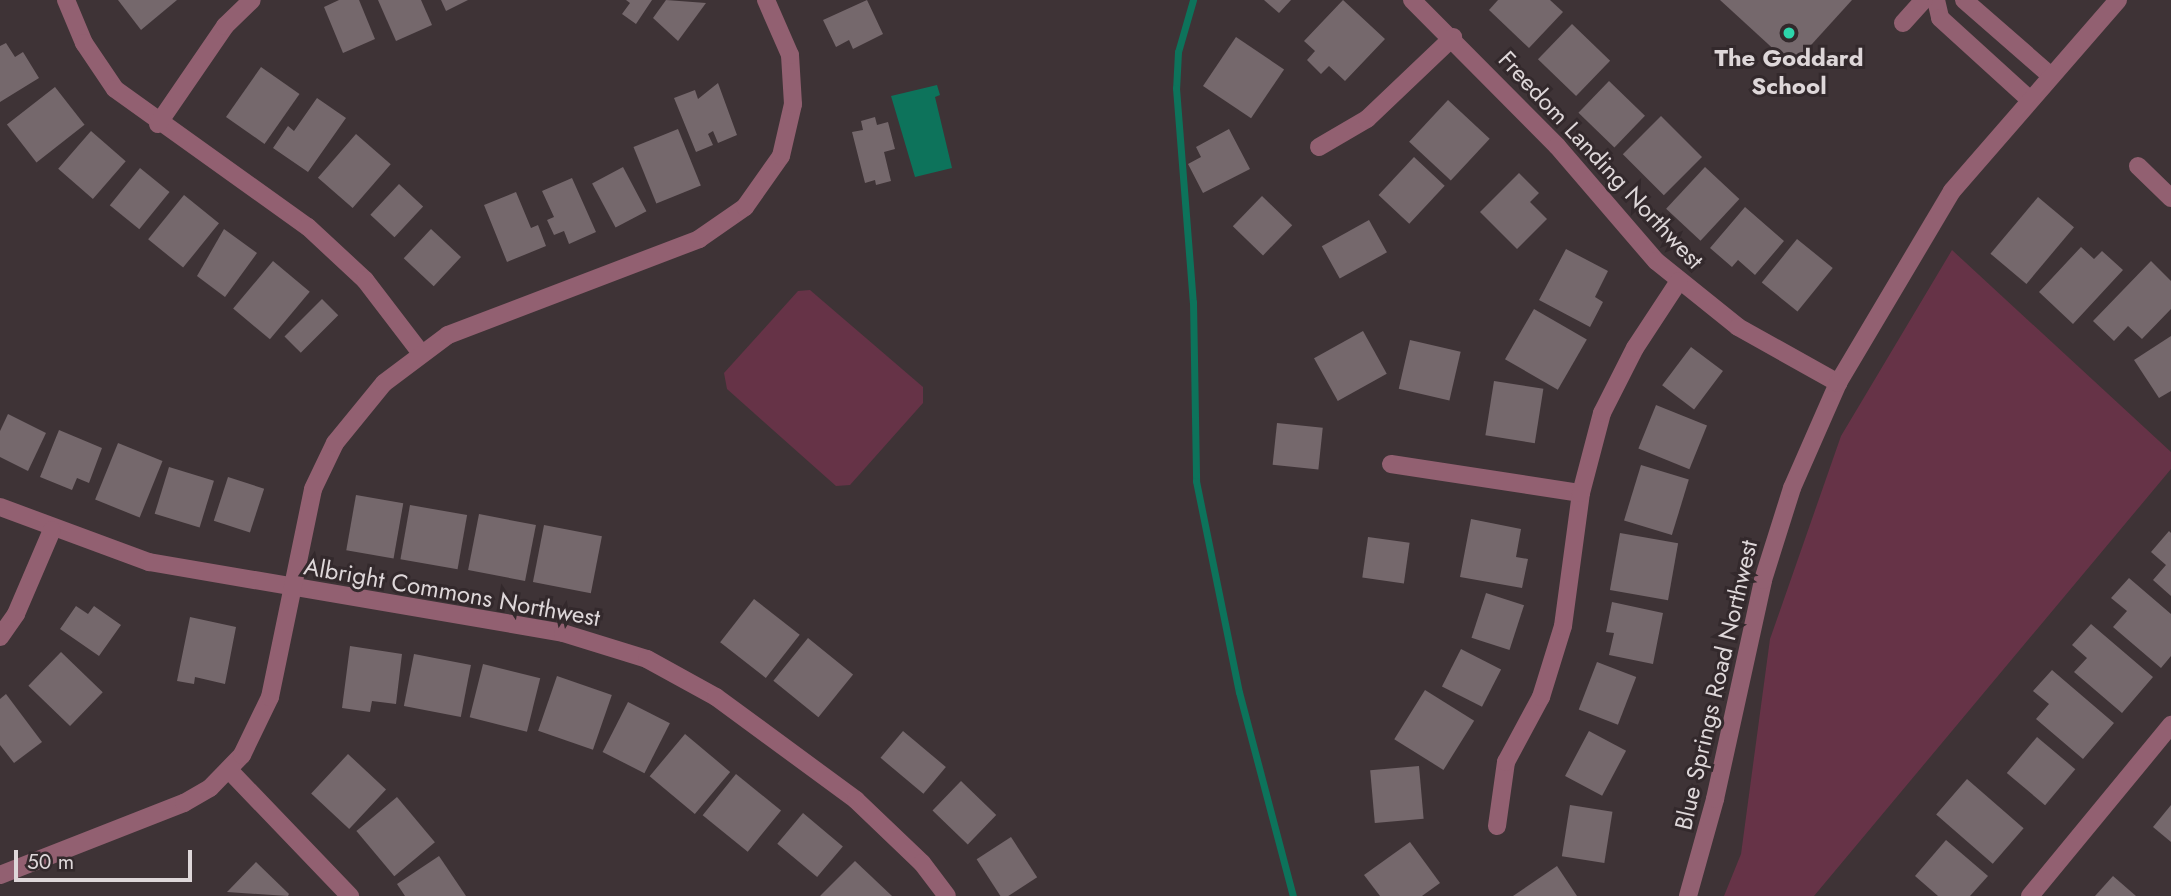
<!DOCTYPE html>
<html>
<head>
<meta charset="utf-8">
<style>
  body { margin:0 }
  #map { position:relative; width:2171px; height:896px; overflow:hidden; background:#3e3336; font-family:Jost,sans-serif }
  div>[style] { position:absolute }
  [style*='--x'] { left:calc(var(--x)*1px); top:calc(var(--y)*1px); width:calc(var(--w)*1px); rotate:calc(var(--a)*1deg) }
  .green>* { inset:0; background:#663347 }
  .water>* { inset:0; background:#0d735b }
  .stream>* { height:7px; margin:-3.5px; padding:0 3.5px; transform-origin:3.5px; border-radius:3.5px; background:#0d735b }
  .building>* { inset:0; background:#75686c; transform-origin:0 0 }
  .minor>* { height:18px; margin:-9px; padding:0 9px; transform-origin:9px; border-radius:9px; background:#926071 }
  .dots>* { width:19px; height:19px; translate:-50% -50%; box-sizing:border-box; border:4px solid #33292c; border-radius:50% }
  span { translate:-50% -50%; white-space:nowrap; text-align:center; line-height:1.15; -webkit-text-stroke:6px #33292c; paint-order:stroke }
  .poi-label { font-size:24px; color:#ded7d9; font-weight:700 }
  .street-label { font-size:24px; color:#ded7d9 }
  .scale { position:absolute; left:14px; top:850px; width:178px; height:32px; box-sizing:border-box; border:4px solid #ded7d9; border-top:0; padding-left:9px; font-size:21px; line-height:24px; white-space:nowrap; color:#ded7d9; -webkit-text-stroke:5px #33292c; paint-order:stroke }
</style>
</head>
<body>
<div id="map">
  <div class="green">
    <div style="clip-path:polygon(1952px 250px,2171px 452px,2171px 469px,1814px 896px,1724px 896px,1741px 854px,1770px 639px,1841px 436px)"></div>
    <div style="clip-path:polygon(810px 290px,923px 387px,923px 403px,850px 485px,836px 486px,727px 389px,724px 373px,798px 291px)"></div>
  </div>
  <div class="water">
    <div style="clip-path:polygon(937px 85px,940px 95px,935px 97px,952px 168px,915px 177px,891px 96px)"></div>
  </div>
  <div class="stream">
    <div style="--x:1193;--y:0;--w:54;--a:106.1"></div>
    <div style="--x:1178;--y:52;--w:36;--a:93"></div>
    <div style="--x:1176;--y:88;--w:215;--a:85.5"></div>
    <div style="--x:1193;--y:302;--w:179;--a:89"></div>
    <div style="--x:1196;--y:481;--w:215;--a:78.5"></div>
    <div style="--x:1239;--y:692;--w:211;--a:75.2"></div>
  </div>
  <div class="building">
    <div style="clip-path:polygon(118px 0,177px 0,141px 30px)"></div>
    <div style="clip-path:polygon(339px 0,359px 0,375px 39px,343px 53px,324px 7px)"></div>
    <div style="clip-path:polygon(378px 0,421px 0,432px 25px,396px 41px)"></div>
    <div style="clip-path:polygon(441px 0,468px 0,446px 11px)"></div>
    <div style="clip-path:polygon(626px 0,652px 0,636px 24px,622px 14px,630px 3px)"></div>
    <div style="clip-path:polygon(666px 0,706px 3px,678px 41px,653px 18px)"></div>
    <div style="clip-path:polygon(867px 0,883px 34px,853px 49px,849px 40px,836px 47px,823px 20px)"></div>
    <div style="clip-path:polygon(1264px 0,1291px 0,1279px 13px)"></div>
    <div style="clip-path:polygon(1343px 0,1385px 39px,1345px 81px,1329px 66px,1321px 74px,1307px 60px,1315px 51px,1304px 41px)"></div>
    <div style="clip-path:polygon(1498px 0,1550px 0,1563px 12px,1529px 48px,1489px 10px)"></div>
    <div style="clip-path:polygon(1720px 0,1852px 0,1792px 66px)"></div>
    <div style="left:1572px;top:24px;width:53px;height:49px;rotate:44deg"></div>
    <div style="left:1236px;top:37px;width:58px;height:59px;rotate:34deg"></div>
    <div style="clip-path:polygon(6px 43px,15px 57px,23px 52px,39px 78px,0 102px,0 46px)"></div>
    <div style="left:261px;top:67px;width:47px;height:61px;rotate:35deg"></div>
    <div style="left:1609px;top:81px;width:50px;height:44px;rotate:44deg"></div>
    <div style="clip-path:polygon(718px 83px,737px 135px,718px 143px,713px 131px,708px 134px,713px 145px,696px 152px,674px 98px,695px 90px,698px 99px)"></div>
    <div style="left:55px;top:87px;width:48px;height:61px;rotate:52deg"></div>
    <div style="clip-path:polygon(317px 98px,346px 118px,308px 172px,273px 148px,288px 126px,294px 131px)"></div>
    <div style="left:1448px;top:100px;width:57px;height:57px;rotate:43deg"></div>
    <div style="left:1661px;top:116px;width:58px;height:54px;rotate:45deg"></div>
    <div style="clip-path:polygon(875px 117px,877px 125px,888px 122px,895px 149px,884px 152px,891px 181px,876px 185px,875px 180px,865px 183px,852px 132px,863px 130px,861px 121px)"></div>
    <div style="left:678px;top:129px;width:61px;height:48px;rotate:68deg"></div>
    <div style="clip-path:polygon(1229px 129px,1250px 169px,1203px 193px,1188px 164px,1201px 157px,1196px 147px)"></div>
    <div style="left:91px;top:131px;width:46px;height:50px;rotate:41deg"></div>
    <div style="left:356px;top:134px;width:46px;height:58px;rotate:41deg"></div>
    <div style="left:1414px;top:157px;width:42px;height:52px;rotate:43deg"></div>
    <div style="left:623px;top:167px;width:50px;height:35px;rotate:62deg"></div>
    <div style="left:1705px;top:167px;width:47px;height:57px;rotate:43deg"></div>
    <div style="left:140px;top:168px;width:38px;height:48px;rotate:39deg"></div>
    <div style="clip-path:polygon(1519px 173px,1539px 193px,1530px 202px,1547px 219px,1517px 249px,1480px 212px)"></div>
    <div style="clip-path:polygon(572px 178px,596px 232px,569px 244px,564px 231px,554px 235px,547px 220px,554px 217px,542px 191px)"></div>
    <div style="left:399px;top:184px;width:33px;height:42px;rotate:43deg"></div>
    <div style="clip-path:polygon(516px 192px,531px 228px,538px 225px,546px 246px,507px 262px,484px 205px)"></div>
    <div style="left:184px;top:195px;width:45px;height:57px;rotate:39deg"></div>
    <div style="left:1262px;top:196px;width:42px;height:42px;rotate:44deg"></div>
    <div style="left:2038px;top:197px;width:47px;height:74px;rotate:40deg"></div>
    <div style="clip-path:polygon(1745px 207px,1784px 241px,1755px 275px,1738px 260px,1732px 267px,1710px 248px)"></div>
    <div style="left:1369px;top:220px;width:37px;height:54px;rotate:61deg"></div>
    <div style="clip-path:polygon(224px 229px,257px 253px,225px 297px,197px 276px)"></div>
    <div style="left:431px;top:229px;width:41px;height:40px;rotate:43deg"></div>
    <div style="left:1797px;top:239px;width:46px;height:56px;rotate:39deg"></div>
    <div style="clip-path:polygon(2081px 247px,2094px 259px,2102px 251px,2123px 270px,2073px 324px,2039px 292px)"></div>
    <div style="clip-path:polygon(1566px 249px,1608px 271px,1595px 297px,1603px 302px,1590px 327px,1539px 300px)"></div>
    <div style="left:273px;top:261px;width:48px;height:62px;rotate:40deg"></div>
    <div style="clip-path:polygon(2151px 261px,2171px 281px,2171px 309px,2142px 339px,2128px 326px,2114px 341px,2093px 321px)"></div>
    <div style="left:322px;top:299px;width:23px;height:53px;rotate:45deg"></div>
    <div style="left:1534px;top:309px;width:61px;height:58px;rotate:30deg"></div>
    <div style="left:1363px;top:331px;width:49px;height:56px;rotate:61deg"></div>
    <div style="clip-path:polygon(2171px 336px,2171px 391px,2159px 398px,2134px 360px)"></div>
    <div style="left:1410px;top:340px;width:52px;height:50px;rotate:13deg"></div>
    <div style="left:1691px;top:347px;width:40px;height:48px;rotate:37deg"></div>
    <div style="left:1494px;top:381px;width:50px;height:55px;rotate:9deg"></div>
    <div style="left:1656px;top:405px;width:55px;height:47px;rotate:22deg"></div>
    <div style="clip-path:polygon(8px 414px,46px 433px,28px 471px,0 457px,0 431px)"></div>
    <div style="left:1277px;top:423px;width:46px;height:42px;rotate:6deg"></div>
    <div style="clip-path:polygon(59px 430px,102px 448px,89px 483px,77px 478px,72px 490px,40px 477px)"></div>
    <div style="left:118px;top:443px;width:48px;height:61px;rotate:22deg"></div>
    <div style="left:1641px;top:465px;width:50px;height:58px;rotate:17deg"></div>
    <div style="left:169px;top:467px;width:47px;height:49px;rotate:17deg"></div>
    <div style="left:228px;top:477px;width:38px;height:46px;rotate:18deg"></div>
    <div style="left:356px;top:495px;width:48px;height:56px;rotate:10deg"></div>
    <div style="left:410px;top:505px;width:58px;height:55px;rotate:10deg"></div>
    <div style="left:479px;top:514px;width:58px;height:57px;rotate:11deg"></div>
    <div style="clip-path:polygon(1471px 519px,1521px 529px,1516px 557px,1528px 559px,1522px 588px,1460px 577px)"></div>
    <div style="left:544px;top:525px;width:59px;height:58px;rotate:11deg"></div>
    <div style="clip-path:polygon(2169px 531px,2171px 533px,2171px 596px,2153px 580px,2166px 565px,2151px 552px)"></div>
    <div style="left:1620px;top:533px;width:59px;height:58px;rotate:10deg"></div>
    <div style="left:1368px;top:537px;width:42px;height:41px;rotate:8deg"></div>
    <div style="clip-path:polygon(2129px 578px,2171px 614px,2171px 656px,2161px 668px,2113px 627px,2127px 611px,2111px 598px)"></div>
    <div style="left:1486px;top:593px;width:40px;height:47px;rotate:18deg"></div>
    <div style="left:754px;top:599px;width:58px;height:55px;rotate:38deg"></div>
    <div style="clip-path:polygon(1612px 602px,1663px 613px,1653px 664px,1609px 655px,1614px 633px,1606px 632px)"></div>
    <div style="clip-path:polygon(76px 606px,88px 614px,94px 606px,121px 625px,99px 656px,60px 629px)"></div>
    <div style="clip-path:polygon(190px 617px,236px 627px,225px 684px,195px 677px,194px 684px,177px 681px)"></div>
    <div style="clip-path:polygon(2091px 624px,2153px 677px,2122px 713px,2074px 672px,2087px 658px,2072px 645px)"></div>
    <div style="left:808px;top:638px;width:58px;height:55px;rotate:39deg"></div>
    <div style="clip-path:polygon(350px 646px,402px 654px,396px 704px,372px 701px,370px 712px,342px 708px)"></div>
    <div style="left:1461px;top:649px;width:45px;height:42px;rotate:27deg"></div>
    <div style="left:61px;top:652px;width:58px;height:47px;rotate:44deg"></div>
    <div style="left:414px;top:654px;width:58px;height:53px;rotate:11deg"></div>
    <div style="left:1597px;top:662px;width:42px;height:51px;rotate:21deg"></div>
    <div style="left:483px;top:664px;width:59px;height:55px;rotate:14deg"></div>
    <div style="clip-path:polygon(2052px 670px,2114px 723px,2083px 759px,2036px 719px,2049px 704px,2033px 691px)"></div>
    <div style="left:557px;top:676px;width:58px;height:58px;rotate:19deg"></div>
    <div style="left:1425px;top:690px;width:58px;height:58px;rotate:32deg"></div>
    <div style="clip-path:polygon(6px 694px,42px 742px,14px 763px,0 745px,0 699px)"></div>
    <div style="left:628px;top:702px;width:47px;height:56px;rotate:27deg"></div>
    <div style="left:903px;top:731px;width:56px;height:35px;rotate:40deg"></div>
    <div style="left:1589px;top:731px;width:42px;height:51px;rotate:28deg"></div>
    <div style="left:685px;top:734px;width:59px;height:55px;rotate:40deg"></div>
    <div style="left:2037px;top:737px;width:50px;height:47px;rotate:40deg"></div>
    <div style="left:348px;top:754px;width:52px;height:54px;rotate:43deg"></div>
    <div style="left:1419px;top:766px;width:53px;height:49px;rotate:85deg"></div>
    <div style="left:736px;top:774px;width:58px;height:53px;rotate:39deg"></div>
    <div style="left:1967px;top:779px;width:75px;height:47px;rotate:41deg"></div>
    <div style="left:961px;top:781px;width:49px;height:41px;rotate:44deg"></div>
    <div style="left:397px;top:797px;width:59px;height:53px;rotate:50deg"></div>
    <div style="left:1570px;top:805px;width:43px;height:52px;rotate:9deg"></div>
    <div style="clip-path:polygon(2171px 805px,2171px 842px,2153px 827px)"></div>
    <div style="left:803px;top:813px;width:52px;height:40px;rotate:40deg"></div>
    <div style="left:1011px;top:837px;width:48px;height:41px;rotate:57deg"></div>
    <div style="clip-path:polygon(1946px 840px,1988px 876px,1970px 896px,1938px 896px,1915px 876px)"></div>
    <div style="clip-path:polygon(1410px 842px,1440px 883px,1422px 896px,1380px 896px,1364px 875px)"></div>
    <div style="clip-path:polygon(439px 856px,466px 896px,405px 896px,397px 884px)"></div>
    <div style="clip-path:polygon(855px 861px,892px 896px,820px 896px)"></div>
    <div style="clip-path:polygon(256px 862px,289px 894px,288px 896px,227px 892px)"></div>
    <div style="clip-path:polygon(1557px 866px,1577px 896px,1513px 896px)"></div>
    <div style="clip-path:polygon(2113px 876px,2136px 896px,2095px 896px)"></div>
  </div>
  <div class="minor">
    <div style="--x:66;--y:0;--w:47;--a:67.3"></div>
    <div style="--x:84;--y:43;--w:55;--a:56"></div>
    <div style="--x:115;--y:89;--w:237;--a:35.6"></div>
    <div style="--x:308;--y:227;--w:78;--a:42.9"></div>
    <div style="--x:365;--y:280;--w:91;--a:52.6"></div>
    <div style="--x:1412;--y:0;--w:206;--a:45.2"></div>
    <div style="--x:1557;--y:146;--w:152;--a:49.3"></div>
    <div style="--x:1656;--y:261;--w:105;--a:38.8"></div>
    <div style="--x:1738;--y:327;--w:115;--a:29.2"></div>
    <div style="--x:1936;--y:0;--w:18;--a:77"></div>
    <div style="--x:1940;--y:18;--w:120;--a:42.3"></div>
    <div style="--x:1964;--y:0;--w:114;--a:41.1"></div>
    <div style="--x:1903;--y:23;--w:31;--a:-48"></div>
    <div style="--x:158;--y:124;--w:119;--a:-55.6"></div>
    <div style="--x:225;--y:26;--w:37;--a:-44"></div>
    <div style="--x:1319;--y:147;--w:56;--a:-30.3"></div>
    <div style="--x:1367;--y:119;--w:119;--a:-43.6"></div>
    <div style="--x:2138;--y:166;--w:46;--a:44.1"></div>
    <div style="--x:1391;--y:464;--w:192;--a:8.7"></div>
    <div style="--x:0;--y:507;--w:159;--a:20.3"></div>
    <div style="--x:149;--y:562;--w:420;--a:9.7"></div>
    <div style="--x:563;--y:633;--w:88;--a:17.2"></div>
    <div style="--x:647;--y:659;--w:79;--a:28.8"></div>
    <div style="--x:716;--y:697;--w:174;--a:36.3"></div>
    <div style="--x:856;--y:800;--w:91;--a:43.7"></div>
    <div style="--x:922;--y:863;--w:41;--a:52.9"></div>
    <div style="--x:0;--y:637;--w:28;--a:-55"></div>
    <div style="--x:16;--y:614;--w:91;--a:-66.8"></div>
    <div style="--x:229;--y:770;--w:175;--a:46.2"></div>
    <div style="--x:1497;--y:826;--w:65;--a:-82"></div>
    <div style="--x:1506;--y:762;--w:74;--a:-61.7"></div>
    <div style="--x:1541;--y:697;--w:74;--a:-72.8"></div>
    <div style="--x:1563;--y:626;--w:134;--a:-82.3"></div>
    <div style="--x:1581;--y:493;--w:83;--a:-75.3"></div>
    <div style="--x:1602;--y:413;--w:73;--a:-63.1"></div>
    <div style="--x:1635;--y:348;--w:80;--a:-56.7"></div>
    <div style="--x:0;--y:875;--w:198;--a:-21.4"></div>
    <div style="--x:184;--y:803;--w:30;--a:-30"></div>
    <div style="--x:210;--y:788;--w:46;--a:-45.9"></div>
    <div style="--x:242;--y:755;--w:64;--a:-64.2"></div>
    <div style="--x:270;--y:697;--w:212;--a:-78.3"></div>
    <div style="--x:313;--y:489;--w:51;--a:-64.4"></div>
    <div style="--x:335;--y:443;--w:77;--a:-50.8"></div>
    <div style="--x:384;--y:383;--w:80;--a:-36.9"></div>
    <div style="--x:448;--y:335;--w:269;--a:-20.9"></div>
    <div style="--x:699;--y:239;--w:56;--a:-34.8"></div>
    <div style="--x:745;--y:207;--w:62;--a:-54.8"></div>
    <div style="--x:781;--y:156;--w:53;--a:-77"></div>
    <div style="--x:793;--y:104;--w:49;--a:-93.5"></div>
    <div style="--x:790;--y:55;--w:60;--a:-113.6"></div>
    <div style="--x:1688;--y:896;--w:101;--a:-74.4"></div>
    <div style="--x:1715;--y:799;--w:224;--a:-77.6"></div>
    <div style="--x:1763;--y:580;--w:96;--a:-72.5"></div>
    <div style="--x:1792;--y:488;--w:115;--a:-66.3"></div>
    <div style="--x:1838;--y:383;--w:223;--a:-59.3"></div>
    <div style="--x:1952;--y:191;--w:253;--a:-49"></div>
    <div style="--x:2030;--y:896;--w:222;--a:-50.5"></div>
  </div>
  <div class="dots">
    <div style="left:1789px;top:33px;background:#2dd5ab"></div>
  </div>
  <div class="poi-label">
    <span style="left:1789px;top:72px">The Goddard<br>School</span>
  </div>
  <div class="street-label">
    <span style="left:1601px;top:160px;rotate:47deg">Freedom Landing Northwest</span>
    <span style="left:452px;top:592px;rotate:10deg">Albright Commons Northwest</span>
    <span style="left:1716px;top:685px;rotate:-77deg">Blue Springs Road Northwest</span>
  </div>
  <div class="scale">50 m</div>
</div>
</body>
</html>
